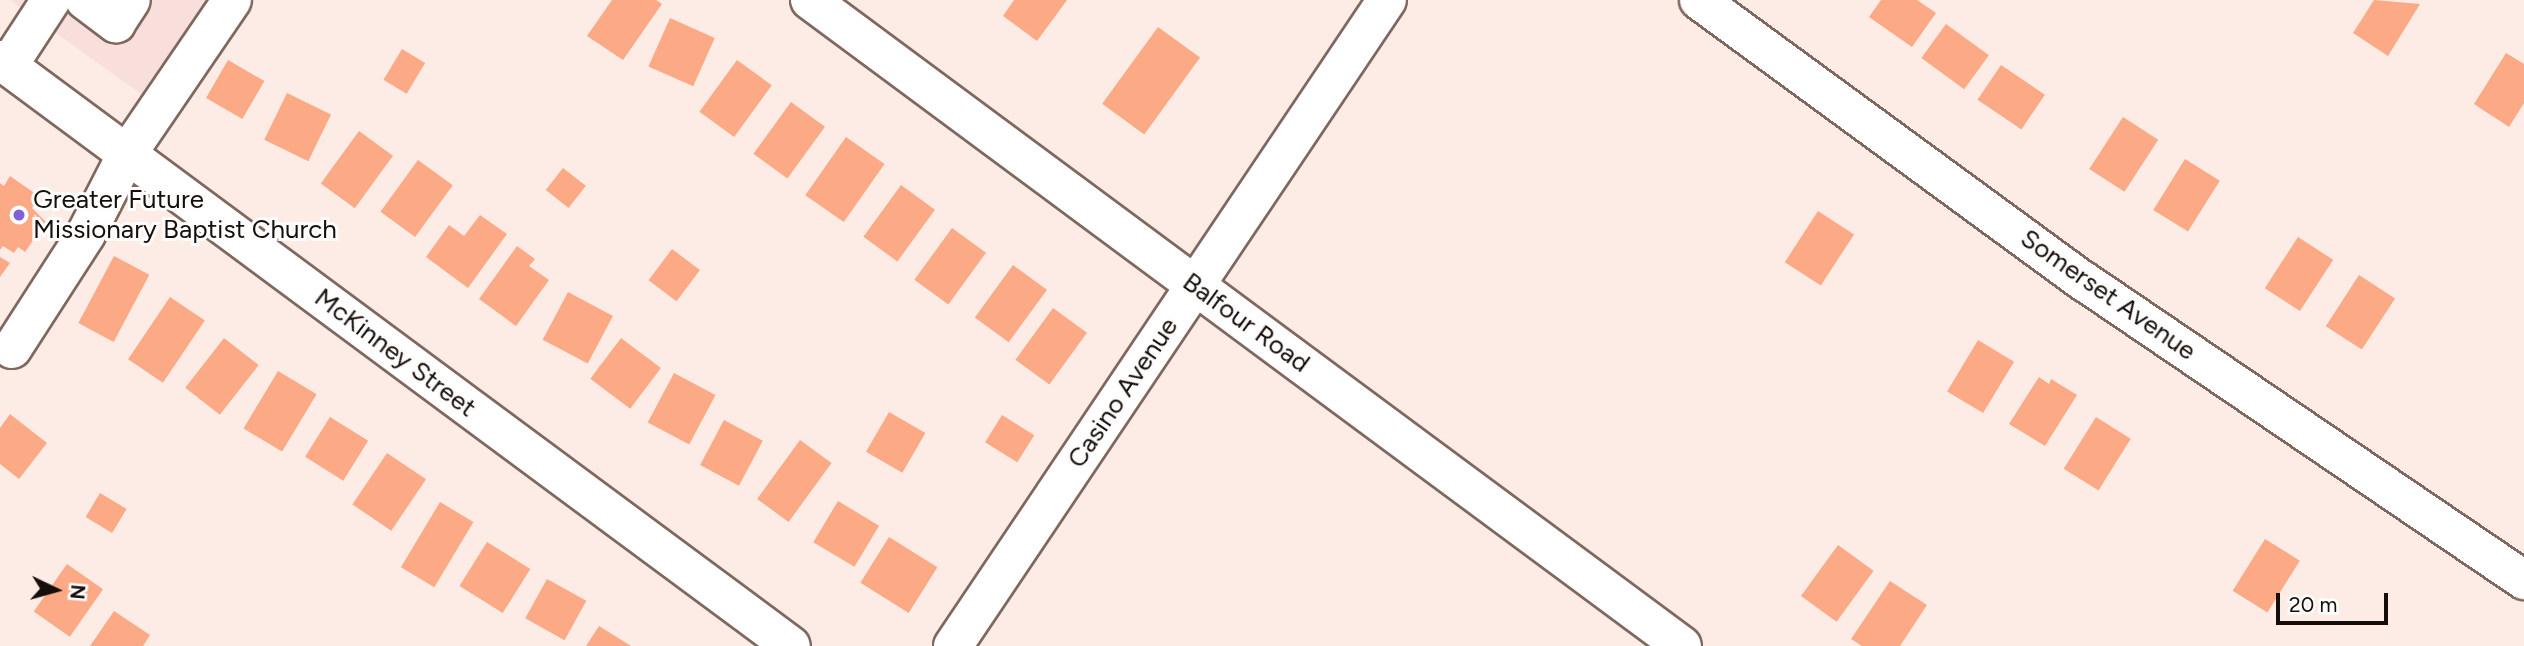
<!DOCTYPE html>
<html>
<head>
<meta charset="utf-8">
<style>
  body { margin:0 }
  #map { position:relative; width:2524px; height:646px; overflow:hidden; background:#fcece5; font-family:Figtree,sans-serif }
  div>[style] { position:absolute }
  [style*='--x'] { left:calc(var(--x)*1px); top:calc(var(--y)*1px); width:calc(var(--w)*1px); rotate:calc(var(--a)*1deg) }
  .commercial>* { inset:0; background:#f9dfdb }
  .building>* { inset:0; background:#fca986; transform-origin:0 0 }
  .roads { filter:drop-shadow(2px 0 #7f685f) drop-shadow(-2px 0 #7f685f) drop-shadow(0 2px #7f685f) drop-shadow(0 -2px #7f685f) }
  .minor>* { height:38px; margin:-19px; padding:0 19px; transform-origin:19px; border-radius:19px; background:#fff }
  .dots>* { width:19px; height:19px; translate:-50% -50%; box-sizing:border-box; border:4px solid #fdfdfd; border-radius:50% }
  span { translate:-50% -50%; white-space:nowrap; text-align:center; line-height:1.15; -webkit-text-stroke:6px #fdfdfd; paint-order:stroke }
  .poi-label { font-size:26px; color:#160e0a }
  .left { translate:0 -50%; text-align:left }
  .street-label { font-size:26px; color:#160e0a }
  .north { position:absolute; left:21px; top:555px; width:70px; height:70px; -webkit-text-stroke:5px #fdfdfd; paint-order:stroke; rotate:95deg; font-size:19px; font-weight:700; line-height:28px; text-align:center; color:#160e0a }
  .north::after { content:''; display:block; margin:auto; width:24px; height:32px; background:#160e0a; clip-path:polygon(50% 0,100% 100%,50% 72%,0 100%) }
  .scale { position:absolute; left:2276px; top:593px; width:112px; height:32px; box-sizing:border-box; border:4px solid #160e0a; border-top:0; padding-left:9px; font-size:21px; line-height:24px; white-space:nowrap; color:#160e0a; -webkit-text-stroke:5px #fdfdfd; paint-order:stroke }
</style>
</head>
<body>
<div id="map">
  <div class="commercial">
    <div style="clip-path:polygon(10px 0,210px 0,144px 96px)"></div>
  </div>
  <div class="building">
    <div style="clip-path:polygon(612px 0,656px 0,662px 4px,623px 60px,587px 36px)"></div>
    <div style="clip-path:polygon(1014px 0,1067px 0,1037px 41px,1003px 16px)"></div>
    <div style="clip-path:polygon(1881px 0,1917px 0,1936px 13px,1912px 47px,1869px 17px)"></div>
    <div style="clip-path:polygon(2374px 0,2420px 4px,2388px 56px,2353px 33px)"></div>
    <div style="left:670px;top:18px;width:49px;height:53px;rotate:24deg"></div>
    <div style="left:1946px;top:24px;width:53px;height:42px;rotate:36deg"></div>
    <div style="left:1158px;top:27px;width:52px;height:95px;rotate:36deg"></div>
    <div style="left:402px;top:49px;width:27px;height:36px;rotate:31deg"></div>
    <div style="clip-path:polygon(2506px 53px,2524px 64px,2524px 103px,2509px 127px,2474px 104px)"></div>
    <div style="left:228px;top:60px;width:42px;height:44px;rotate:30deg"></div>
    <div style="left:737px;top:60px;width:43px;height:64px;rotate:36deg"></div>
    <div style="left:2001px;top:65px;width:53px;height:42px;rotate:34deg"></div>
    <div style="left:287px;top:93px;width:49px;height:52px;rotate:26deg"></div>
    <div style="left:791px;top:102px;width:42px;height:64px;rotate:36deg"></div>
    <div style="left:2123px;top:117px;width:42px;height:62px;rotate:33deg"></div>
    <div style="left:359px;top:131px;width:42px;height:65px;rotate:36deg"></div>
    <div style="left:846px;top:137px;width:47px;height:71px;rotate:35deg"></div>
    <div style="left:2185px;top:159px;width:41px;height:60px;rotate:32deg"></div>
    <div style="left:418px;top:160px;width:43px;height:64px;rotate:36deg"></div>
    <div style="left:563px;top:168px;width:29px;height:28px;rotate:38deg"></div>
    <div style="clip-path:polygon(10px 176px,40px 197px,32px 208px,46px 222px,25px 252px,18px 247px,14px 253px,3px 246px,0 250px,0 183px,4px 186px)"></div>
    <div style="left:901px;top:185px;width:42px;height:64px;rotate:36deg"></div>
    <div style="left:1818px;top:211px;width:43px;height:61px;rotate:33deg"></div>
    <div style="clip-path:polygon(480px 215px,507px 234px,468px 288px,426px 257px,449px 225px,464px 236px)"></div>
    <div style="left:952px;top:228px;width:42px;height:64px;rotate:36deg"></div>
    <div style="left:2298px;top:237px;width:42px;height:61px;rotate:33deg"></div>
    <div style="clip-path:polygon(517px 246px,535px 259px,529px 266px,549px 280px,516px 326px,479px 299px)"></div>
    <div style="left:672px;top:249px;width:35px;height:39px;rotate:37deg"></div>
    <div style="left:114px;top:256px;width:40px;height:76px;rotate:28deg"></div>
    <div style="clip-path:polygon(0 257px,10px 263px,0 277px)"></div>
    <div style="left:1013px;top:265px;width:42px;height:65px;rotate:36deg"></div>
    <div style="left:2359px;top:275px;width:43px;height:61px;rotate:33deg"></div>
    <div style="left:568px;top:292px;width:51px;height:54px;rotate:28deg"></div>
    <div style="left:170px;top:297px;width:42px;height:75px;rotate:34deg"></div>
    <div style="left:1053px;top:308px;width:42px;height:64px;rotate:36deg"></div>
    <div style="left:224px;top:338px;width:44px;height:63px;rotate:38deg"></div>
    <div style="left:621px;top:338px;width:50px;height:51px;rotate:37deg"></div>
    <div style="left:1978px;top:340px;width:42px;height:60px;rotate:31deg"></div>
    <div style="left:278px;top:371px;width:45px;height:67px;rotate:31deg"></div>
    <div style="left:674px;top:373px;width:47px;height:56px;rotate:28deg"></div>
    <div style="clip-path:polygon(2039px 377px,2049px 384px,2051px 379px,2077px 395px,2045px 446px,2009px 424px)"></div>
    <div style="left:889px;top:412px;width:42px;height:46px;rotate:30deg"></div>
    <div style="clip-path:polygon(10px 414px,47px 443px,19px 479px,0 464px,0 428px)"></div>
    <div style="left:1002px;top:415px;width:38px;height:32px;rotate:32deg"></div>
    <div style="left:330px;top:417px;width:45px;height:47px;rotate:32deg"></div>
    <div style="left:2096px;top:417px;width:41px;height:61px;rotate:32deg"></div>
    <div style="left:724px;top:420px;width:44px;height:51px;rotate:28deg"></div>
    <div style="left:800px;top:440px;width:39px;height:73px;rotate:36deg"></div>
    <div style="left:387px;top:453px;width:47px;height:62px;rotate:34deg"></div>
    <div style="left:100px;top:493px;width:31px;height:28px;rotate:31deg"></div>
    <div style="left:838px;top:501px;width:48px;height:48px;rotate:31deg"></div>
    <div style="left:440px;top:502px;width:39px;height:76px;rotate:31deg"></div>
    <div style="left:889px;top:537px;width:57px;height:54px;rotate:32deg"></div>
    <div style="left:2265px;top:539px;width:41px;height:61px;rotate:32deg"></div>
    <div style="left:487px;top:542px;width:51px;height:52px;rotate:32deg"></div>
    <div style="left:1838px;top:545px;width:44px;height:63px;rotate:36deg"></div>
    <div style="left:67px;top:564px;width:44px;height:58px;rotate:35deg"></div>
    <div style="left:547px;top:579px;width:45px;height:45px;rotate:29deg"></div>
    <div style="clip-path:polygon(1890px 581px,1927px 605px,1900px 646px,1862px 646px,1851px 639px)"></div>
    <div style="clip-path:polygon(114px 611px,150px 635px,143px 646px,90px 646px)"></div>
    <div style="clip-path:polygon(599px 626px,631px 646px,586px 646px)"></div>
  </div>
  <div class="roads">
    <div class="minor">
      <div style="--x:85;--y:0;--w:39;--a:37"></div>
      <div style="--x:116;--y:23;--w:27;--a:-57"></div>
      <div style="--x:810;--y:0;--w:1085;--a:36.53"></div>
      <div style="--x:1699;--y:0;--w:478;--a:36.2"></div>
      <div style="--x:2085;--y:282;--w:531;--a:34.17"></div>
      <div style="--x:0;--y:60;--w:984;--a:36.53"></div>
      <div style="--x:8;--y:66;--w:79;--a:-56.9"></div>
      <div style="--x:12;--y:349;--w:137;--a:-57.2"></div>
      <div style="--x:86;--y:234;--w:90;--a:-62.9"></div>
      <div style="--x:127;--y:154;--w:186;--a:-55.7"></div>
      <div style="--x:953;--y:646;--w:778;--a:-56.11"></div>
    </div>
  </div>
  <div class="dots">
    <div style="left:19px;top:215px;background:#825ed9"></div>
  </div>
  <div class="poi-label">
    <span class="left" style="left:33px;top:215px">Greater Future<br>Missionary Baptist Church</span>
  </div>
  <div class="street-label">
    <span style="left:2108px;top:295px;rotate:35deg">Somerset Avenue</span>
    <span style="left:1246px;top:323px;rotate:36deg">Balfour Road</span>
    <span style="left:395px;top:353px;rotate:37deg">McKinney Street</span>
    <span style="left:1123px;top:393px;rotate:-56deg">Casino Avenue</span>
  </div>
  <div class="north">N</div>
  <div class="scale">20 m</div>
</div>
</body>
</html>
